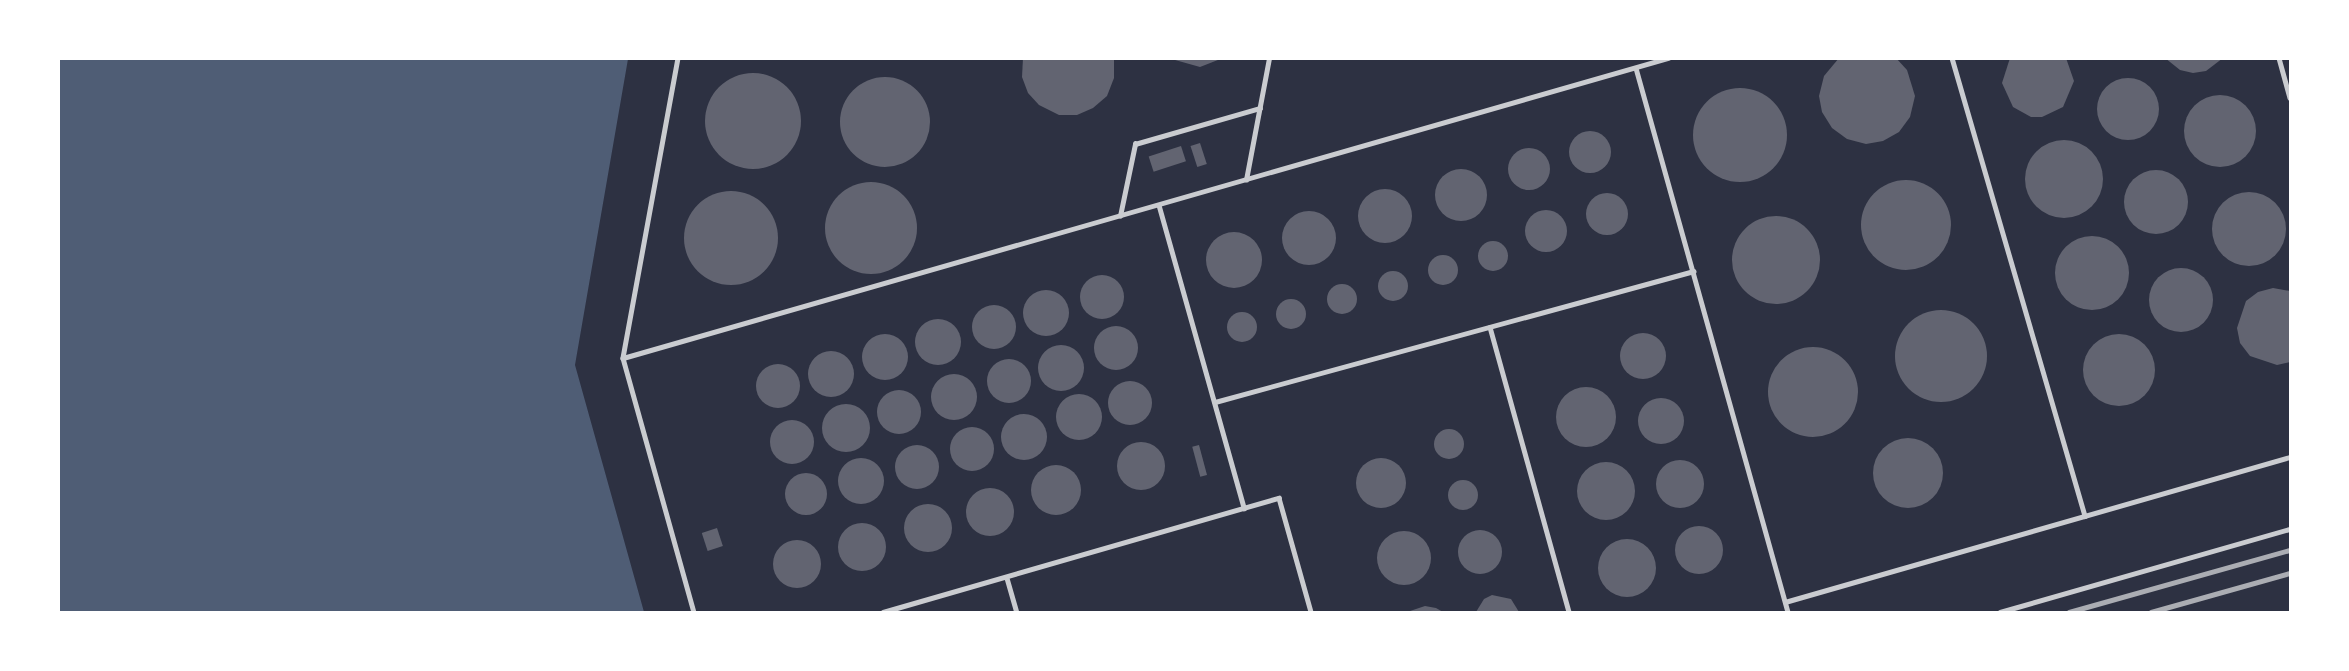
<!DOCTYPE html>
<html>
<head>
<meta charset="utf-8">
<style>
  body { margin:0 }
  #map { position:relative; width:2349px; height:671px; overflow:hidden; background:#2d3142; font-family:Rubik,sans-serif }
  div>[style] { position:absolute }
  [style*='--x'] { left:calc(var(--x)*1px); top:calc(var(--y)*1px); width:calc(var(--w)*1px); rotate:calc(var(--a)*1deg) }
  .water>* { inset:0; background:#4f5d75 }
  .building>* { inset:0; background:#626471; transform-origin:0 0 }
  .round { border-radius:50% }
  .service>* { height:4.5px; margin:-2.25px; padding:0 2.25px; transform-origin:2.25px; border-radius:2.25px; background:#caccd0 }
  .rail>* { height:4.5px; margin:-2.25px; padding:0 2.25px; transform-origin:2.25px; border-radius:2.25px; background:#abadb3 }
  span { translate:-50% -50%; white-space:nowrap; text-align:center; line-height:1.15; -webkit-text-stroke:6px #fff; paint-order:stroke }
  .frame { position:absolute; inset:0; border:60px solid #fff; pointer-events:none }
</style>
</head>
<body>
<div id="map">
  <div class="water">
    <div style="clip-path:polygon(58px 59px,628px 59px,575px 365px,644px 612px,59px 612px)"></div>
  </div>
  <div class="building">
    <div style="clip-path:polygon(1023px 58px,1114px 58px,1114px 78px,1107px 96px,1093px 108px,1077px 115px,1059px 115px,1039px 105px,1028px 93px,1022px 77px)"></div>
    <div style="clip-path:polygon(1168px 58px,1223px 58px,1200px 67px)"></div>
    <div style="clip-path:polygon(1839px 58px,1896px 58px,1907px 70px,1915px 96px,1910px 117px,1899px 132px,1883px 141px,1866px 144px,1847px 139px,1832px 128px,1822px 112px,1819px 96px,1824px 76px)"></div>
    <div style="clip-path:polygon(2010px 58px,2066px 58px,2074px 81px,2063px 107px,2042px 117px,2031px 117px,2013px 107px,2002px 83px)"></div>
    <div style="clip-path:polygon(2165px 58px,2223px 58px,2206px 71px,2193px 73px,2180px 70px)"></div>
    <div class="round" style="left:705px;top:73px;width:96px;height:96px"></div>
    <div class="round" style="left:840px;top:77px;width:90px;height:90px"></div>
    <div class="round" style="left:2097px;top:78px;width:62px;height:62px"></div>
    <div class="round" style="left:1693px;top:88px;width:94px;height:94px"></div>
    <div class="round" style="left:2184px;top:95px;width:72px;height:72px"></div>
    <div class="round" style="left:1569px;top:131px;width:42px;height:42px"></div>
    <div class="round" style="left:2025px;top:140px;width:78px;height:78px"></div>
    <div style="left:1200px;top:143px;width:22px;height:10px;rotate:72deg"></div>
    <div style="left:1181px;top:146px;width:16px;height:34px;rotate:72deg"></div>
    <div class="round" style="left:1508px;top:148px;width:42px;height:42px"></div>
    <div class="round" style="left:1435px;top:169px;width:52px;height:52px"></div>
    <div class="round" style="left:2124px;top:170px;width:64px;height:64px"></div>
    <div class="round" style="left:1861px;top:180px;width:90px;height:90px"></div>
    <div class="round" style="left:825px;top:182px;width:92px;height:92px"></div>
    <div class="round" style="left:1358px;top:189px;width:54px;height:54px"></div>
    <div class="round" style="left:684px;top:191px;width:94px;height:94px"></div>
    <div class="round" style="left:2212px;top:192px;width:74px;height:74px"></div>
    <div class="round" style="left:1586px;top:193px;width:42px;height:42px"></div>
    <div class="round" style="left:1525px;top:210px;width:42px;height:42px"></div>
    <div class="round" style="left:1282px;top:211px;width:54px;height:54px"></div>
    <div class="round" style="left:1732px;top:216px;width:88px;height:88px"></div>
    <div class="round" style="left:1206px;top:232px;width:56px;height:56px"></div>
    <div class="round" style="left:2055px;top:236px;width:74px;height:74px"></div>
    <div class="round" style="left:1478px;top:241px;width:30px;height:30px"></div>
    <div class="round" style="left:1428px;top:255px;width:30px;height:30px"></div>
    <div class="round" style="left:2149px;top:268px;width:64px;height:64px"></div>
    <div class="round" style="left:1378px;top:271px;width:30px;height:30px"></div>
    <div class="round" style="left:1080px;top:275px;width:44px;height:44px"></div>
    <div class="round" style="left:1327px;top:284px;width:30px;height:30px"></div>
    <div style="clip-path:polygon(2273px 288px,2290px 291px,2290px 362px,2277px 365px,2250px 356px,2240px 343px,2237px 328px,2246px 301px,2258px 292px)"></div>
    <div class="round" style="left:1023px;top:290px;width:46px;height:46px"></div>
    <div class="round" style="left:1276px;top:299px;width:30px;height:30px"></div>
    <div class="round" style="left:972px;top:305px;width:44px;height:44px"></div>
    <div class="round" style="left:1895px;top:310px;width:92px;height:92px"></div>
    <div class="round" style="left:1227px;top:312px;width:30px;height:30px"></div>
    <div class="round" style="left:915px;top:319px;width:46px;height:46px"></div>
    <div class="round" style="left:1094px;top:326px;width:44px;height:44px"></div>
    <div class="round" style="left:1620px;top:333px;width:46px;height:46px"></div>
    <div class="round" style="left:2083px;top:334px;width:72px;height:72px"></div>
    <div class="round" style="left:862px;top:334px;width:46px;height:46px"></div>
    <div class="round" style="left:1038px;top:345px;width:46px;height:46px"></div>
    <div class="round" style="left:1768px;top:347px;width:90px;height:90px"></div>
    <div class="round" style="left:808px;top:351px;width:46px;height:46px"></div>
    <div class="round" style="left:987px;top:359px;width:44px;height:44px"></div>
    <div class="round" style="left:756px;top:364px;width:44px;height:44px"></div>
    <div class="round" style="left:931px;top:374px;width:46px;height:46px"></div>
    <div class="round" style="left:1108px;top:381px;width:44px;height:44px"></div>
    <div class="round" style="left:1556px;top:387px;width:60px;height:60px"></div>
    <div class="round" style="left:877px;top:390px;width:44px;height:44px"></div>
    <div class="round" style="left:1056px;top:394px;width:46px;height:46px"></div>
    <div class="round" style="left:1638px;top:398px;width:46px;height:46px"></div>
    <div class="round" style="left:822px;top:404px;width:48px;height:48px"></div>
    <div class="round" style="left:1001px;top:414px;width:46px;height:46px"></div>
    <div class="round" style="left:770px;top:420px;width:44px;height:44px"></div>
    <div class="round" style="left:950px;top:427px;width:44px;height:44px"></div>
    <div class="round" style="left:1434px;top:429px;width:30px;height:30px"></div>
    <div class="round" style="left:1873px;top:438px;width:70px;height:70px"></div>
    <div class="round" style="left:1117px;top:442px;width:48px;height:48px"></div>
    <div class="round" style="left:895px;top:445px;width:44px;height:44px"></div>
    <div style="left:1199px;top:445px;width:31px;height:7px;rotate:75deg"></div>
    <div class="round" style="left:1356px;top:458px;width:50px;height:50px"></div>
    <div class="round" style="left:838px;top:458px;width:46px;height:46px"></div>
    <div class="round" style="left:1656px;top:460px;width:48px;height:48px"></div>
    <div class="round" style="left:1577px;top:462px;width:58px;height:58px"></div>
    <div class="round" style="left:1031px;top:465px;width:50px;height:50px"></div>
    <div class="round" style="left:785px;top:473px;width:42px;height:42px"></div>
    <div class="round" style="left:1448px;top:480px;width:30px;height:30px"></div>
    <div class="round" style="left:966px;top:488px;width:48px;height:48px"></div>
    <div class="round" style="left:904px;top:504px;width:48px;height:48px"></div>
    <div class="round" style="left:838px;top:523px;width:48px;height:48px"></div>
    <div class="round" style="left:1675px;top:526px;width:48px;height:48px"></div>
    <div style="left:717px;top:528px;width:19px;height:16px;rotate:72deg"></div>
    <div class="round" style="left:1458px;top:530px;width:44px;height:44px"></div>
    <div class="round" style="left:1377px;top:531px;width:54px;height:54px"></div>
    <div class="round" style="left:1598px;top:539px;width:58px;height:58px"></div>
    <div class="round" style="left:773px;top:540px;width:48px;height:48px"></div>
    <div style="clip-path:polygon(1492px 595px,1511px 599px,1519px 612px,1476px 612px,1484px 599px)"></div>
    <div style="clip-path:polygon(1425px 606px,1436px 608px,1443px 612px,1407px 612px)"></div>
  </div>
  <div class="service">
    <div style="--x:678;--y:58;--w:305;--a:100.4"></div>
    <div style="--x:623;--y:358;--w:264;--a:74.4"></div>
    <div style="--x:1952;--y:58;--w:477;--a:73.8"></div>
    <div style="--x:2279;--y:58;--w:41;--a:74.6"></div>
    <div style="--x:1636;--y:68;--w:565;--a:74.39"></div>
    <div style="--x:1246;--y:180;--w:124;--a:-79.3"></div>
    <div style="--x:1159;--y:205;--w:315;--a:74.3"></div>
    <div style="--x:1120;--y:216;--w:74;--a:-78.2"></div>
    <div style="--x:1135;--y:144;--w:130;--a:-16.1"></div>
    <div style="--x:1490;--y:327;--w:296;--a:74.5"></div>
    <div style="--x:623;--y:358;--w:1087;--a:-16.02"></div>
    <div style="--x:1215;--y:402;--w:496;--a:-15.3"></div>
    <div style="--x:1007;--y:578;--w:35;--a:74"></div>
    <div style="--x:1785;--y:602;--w:525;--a:-16.02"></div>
    <div style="--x:883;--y:612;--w:412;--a:-16.1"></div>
    <div style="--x:1279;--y:498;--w:118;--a:74.3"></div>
    <div style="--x:2000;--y:612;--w:302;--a:-16"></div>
  </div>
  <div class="rail">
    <div style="--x:2069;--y:612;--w:230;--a:-15.7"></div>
    <div style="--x:2151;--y:612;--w:144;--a:-15.7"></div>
  </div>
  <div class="frame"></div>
</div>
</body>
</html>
